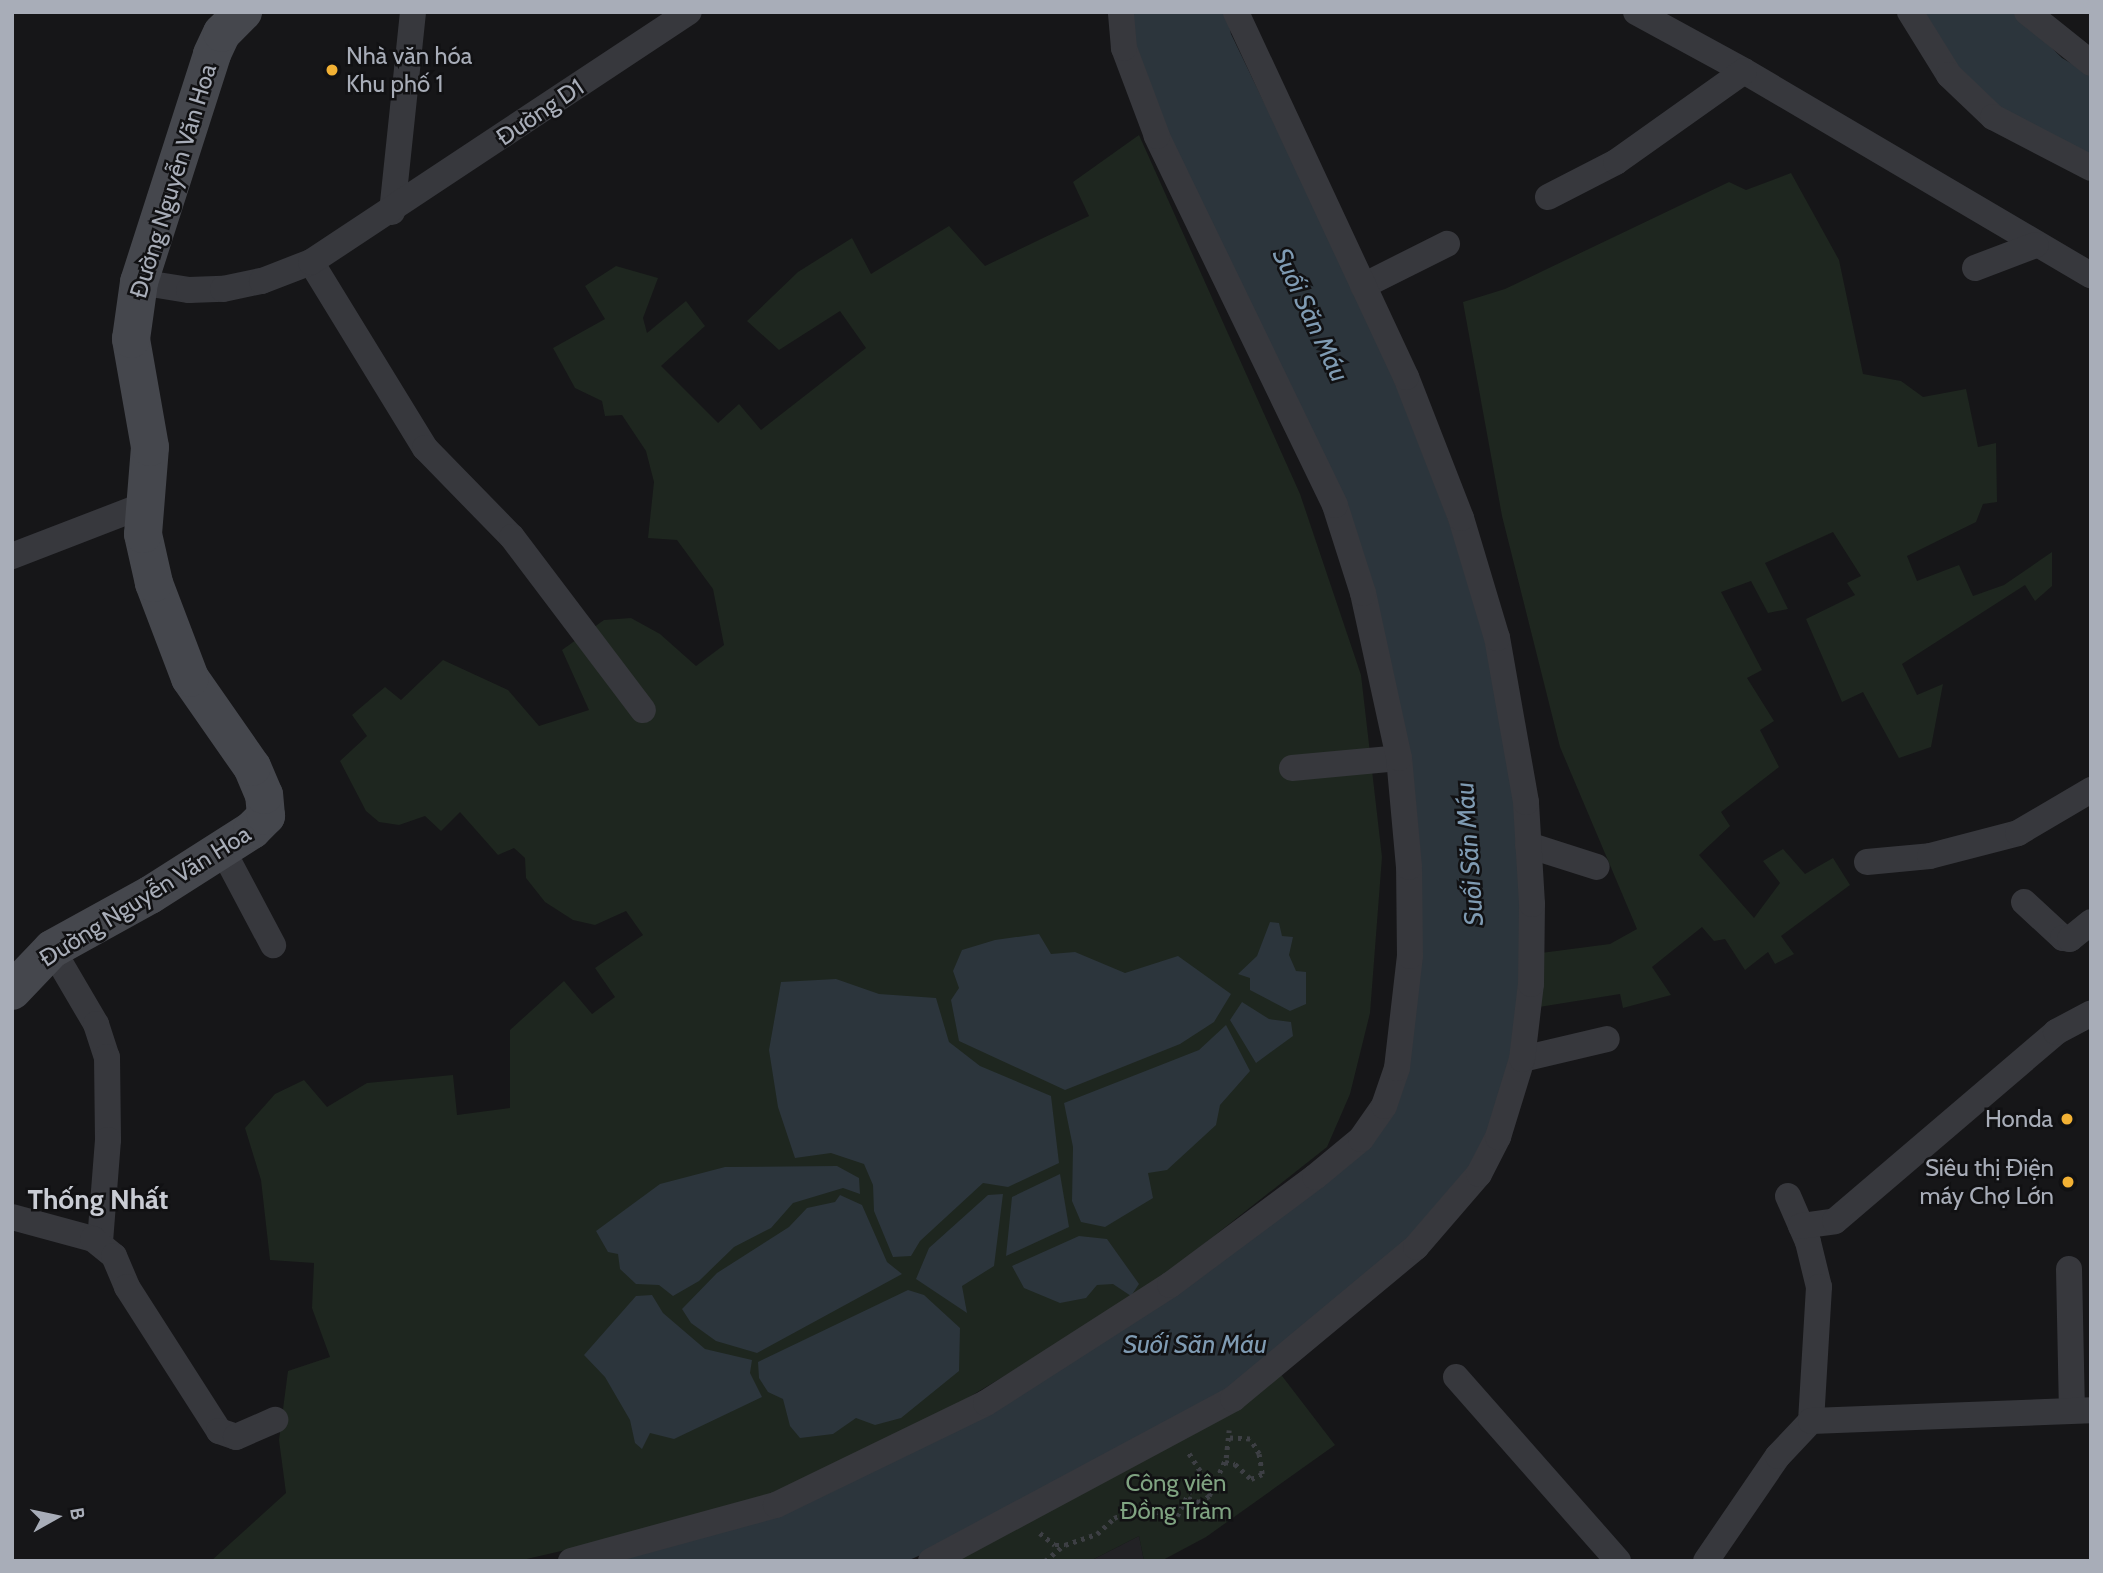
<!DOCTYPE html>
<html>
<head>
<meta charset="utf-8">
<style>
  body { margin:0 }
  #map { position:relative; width:2103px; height:1573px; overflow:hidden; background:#161618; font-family:Cabin,sans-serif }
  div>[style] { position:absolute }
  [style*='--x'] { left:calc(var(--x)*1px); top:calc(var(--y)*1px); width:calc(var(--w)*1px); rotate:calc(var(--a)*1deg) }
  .built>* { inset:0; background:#222225 }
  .green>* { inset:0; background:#1e261f }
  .water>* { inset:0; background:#2c353c }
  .path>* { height:4.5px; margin-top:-2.25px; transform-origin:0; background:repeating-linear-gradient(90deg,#3d3f44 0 3.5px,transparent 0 8.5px) }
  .street>* { height:26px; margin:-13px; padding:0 13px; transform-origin:13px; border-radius:13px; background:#37383d }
  .secondary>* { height:38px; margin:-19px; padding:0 19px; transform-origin:19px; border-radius:19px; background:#45474d }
  .dots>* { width:19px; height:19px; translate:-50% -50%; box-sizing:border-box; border:4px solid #111113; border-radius:50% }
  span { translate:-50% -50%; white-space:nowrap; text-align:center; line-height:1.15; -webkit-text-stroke:5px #111113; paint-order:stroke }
  .poi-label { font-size:24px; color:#a8adb8 }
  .left { translate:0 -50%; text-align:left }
  .right { translate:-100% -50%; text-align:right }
  .street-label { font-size:24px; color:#a8adb8 }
  .park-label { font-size:24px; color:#7fa381 }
  .water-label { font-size:26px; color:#7f9bb3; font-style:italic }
  .quarter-label { font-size:28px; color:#c9ccd4; font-weight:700 }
  .frame { position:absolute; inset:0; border:14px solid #a8adb8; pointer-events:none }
  .north { position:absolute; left:21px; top:1482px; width:70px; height:70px; -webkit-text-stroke:5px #111113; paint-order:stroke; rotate:81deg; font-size:19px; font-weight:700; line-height:28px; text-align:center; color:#a8adb8 }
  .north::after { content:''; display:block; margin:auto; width:24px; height:32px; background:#a8adb8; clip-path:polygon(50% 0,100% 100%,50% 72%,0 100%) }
</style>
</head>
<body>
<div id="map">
  <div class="built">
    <div style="clip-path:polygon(1139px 1536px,1144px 1561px,1090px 1561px)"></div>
  </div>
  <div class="green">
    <div style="clip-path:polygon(1139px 135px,1300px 494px,1361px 675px,1382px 857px,1370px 1013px,1350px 1094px,1327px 1147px,1176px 1266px,1059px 1343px,901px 1438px,767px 1495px,626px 1536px,518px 1561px,211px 1561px,286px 1493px,279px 1440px,288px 1371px,330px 1357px,312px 1308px,314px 1263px,270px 1260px,261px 1180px,245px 1128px,275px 1094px,304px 1080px,327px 1107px,367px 1083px,453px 1075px,457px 1115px,510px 1108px,510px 1030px,564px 981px,592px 1014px,615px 997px,595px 968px,643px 935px,626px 911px,595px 925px,573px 920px,545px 902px,526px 878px,525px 858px,514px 848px,498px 855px,460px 812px,441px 831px,425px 816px,399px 825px,379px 822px,366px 811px,340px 761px,367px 736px,352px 715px,385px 687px,401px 700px,443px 660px,508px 690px,539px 726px,589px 710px,562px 650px,604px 620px,631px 618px,660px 634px,696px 666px,724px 645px,713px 589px,677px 540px,648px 538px,654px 482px,646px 451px,622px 415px,605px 416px,602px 401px,575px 388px,553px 348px,605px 319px,585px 286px,616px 266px,658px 278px,643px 318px,647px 333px,686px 301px,705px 326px,661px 366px,718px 423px,739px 404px,761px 430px,866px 348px,840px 311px,779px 350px,747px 321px,798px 272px,852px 238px,871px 274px,949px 226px,985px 266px,1089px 216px,1073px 182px)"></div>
    <div style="clip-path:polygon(1791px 173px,1839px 260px,1863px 374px,1901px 381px,1923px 397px,1966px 389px,1978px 447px,1996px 443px,1997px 502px,1983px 504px,1976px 522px,1907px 556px,1917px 581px,1959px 565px,1973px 596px,2004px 585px,2052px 552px,2052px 586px,2035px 601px,2025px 585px,1902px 664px,1917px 695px,1943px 684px,1931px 747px,1899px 758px,1863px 692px,1842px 702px,1806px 619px,1855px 595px,1847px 583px,1861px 576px,1833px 532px,1765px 563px,1788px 609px,1768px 613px,1751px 581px,1721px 592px,1762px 670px,1747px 678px,1774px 721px,1760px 730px,1779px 767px,1721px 812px,1730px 826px,1699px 855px,1754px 918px,1780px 883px,1763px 861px,1783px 849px,1805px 874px,1833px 858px,1850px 885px,1781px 936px,1794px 954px,1775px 964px,1768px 952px,1745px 970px,1725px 939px,1714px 941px,1702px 927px,1652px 967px,1671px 995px,1623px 1008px,1620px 994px,1539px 1007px,1541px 953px,1610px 944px,1637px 929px,1560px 747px,1502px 516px,1463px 302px,1505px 289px,1729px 182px,1746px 190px)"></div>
    <div style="clip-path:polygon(1279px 1372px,1335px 1445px,1206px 1537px,1161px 1561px,1144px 1561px,1139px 1536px,1090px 1561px,954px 1561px)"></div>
  </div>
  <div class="water">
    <div style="clip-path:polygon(1130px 12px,1226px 12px,1231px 34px,1399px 381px,1483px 618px,1516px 804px,1523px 961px,1512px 1061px,1489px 1133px,1471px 1170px,1411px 1239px,1228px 1390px,939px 1547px,907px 1561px,611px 1561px,827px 1494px,999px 1406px,1310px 1193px,1407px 1068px,1392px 667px,1166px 132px,1134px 47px)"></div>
    <div style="clip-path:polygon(1920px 12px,2015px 12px,2062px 58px,2091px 75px,2091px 157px,1999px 110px,1954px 68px)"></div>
    <div style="clip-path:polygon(1270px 922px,1279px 923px,1282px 936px,1293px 937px,1289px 955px,1296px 971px,1306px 972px,1306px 1004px,1290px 1011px,1250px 990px,1250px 978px,1238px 974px,1257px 956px)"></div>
    <div style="clip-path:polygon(1039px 934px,1051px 954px,1075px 952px,1125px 973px,1178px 956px,1231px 994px,1214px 1022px,1180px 1044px,1065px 1090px,959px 1041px,951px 1000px,959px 988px,953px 971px,962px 950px,995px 940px)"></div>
    <div style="clip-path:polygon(836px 979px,879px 994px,936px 998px,949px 1042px,980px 1066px,1051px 1096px,1059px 1163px,1008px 1187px,983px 1183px,920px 1241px,911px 1256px,893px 1257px,874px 1211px,873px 1185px,864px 1164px,831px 1153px,795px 1158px,778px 1107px,769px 1050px,781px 982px)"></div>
    <div style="clip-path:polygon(1242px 1002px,1269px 1019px,1291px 1022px,1293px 1036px,1256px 1063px,1230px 1020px)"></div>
    <div style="clip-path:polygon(1226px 1025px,1250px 1071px,1220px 1105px,1216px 1125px,1167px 1170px,1148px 1173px,1153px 1198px,1105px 1227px,1081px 1222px,1072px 1201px,1073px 1147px,1064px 1103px,1199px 1050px)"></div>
    <div style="clip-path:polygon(837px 1166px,859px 1178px,860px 1194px,843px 1188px,793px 1203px,771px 1228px,734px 1247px,699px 1281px,673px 1296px,659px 1285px,636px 1284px,620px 1269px,618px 1254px,608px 1252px,596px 1231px,660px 1184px,725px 1167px)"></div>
    <div style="clip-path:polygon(1060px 1174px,1069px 1227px,1006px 1256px,1012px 1197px)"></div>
    <div style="clip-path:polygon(1003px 1194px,994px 1266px,962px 1286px,967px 1313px,916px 1279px,929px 1248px,988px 1195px)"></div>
    <div style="clip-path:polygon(840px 1195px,862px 1205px,887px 1262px,902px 1274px,757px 1353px,716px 1341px,691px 1323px,682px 1309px,717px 1273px,789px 1227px,807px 1208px,835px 1202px)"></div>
    <div style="clip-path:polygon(1079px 1236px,1107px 1239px,1139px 1284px,1131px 1296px,1113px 1284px,1097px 1285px,1086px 1298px,1060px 1303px,1024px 1288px,1012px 1266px)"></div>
    <div style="clip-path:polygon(908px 1290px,924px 1295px,960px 1328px,959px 1371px,901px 1418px,875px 1425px,856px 1418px,833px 1434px,800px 1438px,790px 1426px,783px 1399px,768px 1392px,759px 1378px,758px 1362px)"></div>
    <div style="clip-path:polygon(652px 1295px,663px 1313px,705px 1349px,752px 1360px,750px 1373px,762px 1397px,674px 1439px,650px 1433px,642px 1449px,635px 1443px,630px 1420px,605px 1377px,584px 1355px,636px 1296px)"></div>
  </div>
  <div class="path">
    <div style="--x:1225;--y:1462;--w:10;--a:11"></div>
    <div style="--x:1235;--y:1464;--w:22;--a:43"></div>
    <div style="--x:1251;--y:1479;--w:12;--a:-24"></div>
    <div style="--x:1262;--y:1474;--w:20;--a:-99"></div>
    <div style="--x:1259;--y:1454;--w:17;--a:-121"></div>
    <div style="--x:1250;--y:1439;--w:20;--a:-177"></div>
    <div style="--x:1188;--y:1498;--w:12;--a:20"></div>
    <div style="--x:1199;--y:1502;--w:12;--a:-31"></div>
    <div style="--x:1209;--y:1496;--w:42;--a:-65.9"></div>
    <div style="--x:1226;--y:1458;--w:28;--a:-84"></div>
    <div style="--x:1040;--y:1533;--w:19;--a:39"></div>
    <div style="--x:1055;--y:1545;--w:10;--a:0"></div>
    <div style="--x:1065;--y:1545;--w:34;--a:-19"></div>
    <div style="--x:1097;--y:1534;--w:23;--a:-43"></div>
    <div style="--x:1114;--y:1518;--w:26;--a:-23"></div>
    <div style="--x:1138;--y:1508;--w:40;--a:12"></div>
    <div style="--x:1177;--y:1516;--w:51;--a:-62.9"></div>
    <div style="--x:1200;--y:1471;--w:24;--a:-123"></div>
    <div style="--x:1045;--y:1561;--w:25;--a:-40"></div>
  </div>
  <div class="street">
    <div style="--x:1636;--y:12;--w:123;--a:28.6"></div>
    <div style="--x:1744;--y:71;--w:403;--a:30.5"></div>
    <div style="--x:1910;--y:12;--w:74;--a:58.2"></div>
    <div style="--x:1949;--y:75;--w:61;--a:43.7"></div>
    <div style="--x:1993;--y:117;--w:110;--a:27.5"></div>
    <div style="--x:2027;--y:12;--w:82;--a:38.6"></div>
    <div style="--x:1548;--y:197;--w:76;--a:-27.2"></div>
    <div style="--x:1616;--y:162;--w:157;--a:-35.4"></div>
    <div style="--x:392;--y:212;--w:201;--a:-84"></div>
    <div style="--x:311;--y:262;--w:218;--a:58.5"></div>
    <div style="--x:425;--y:448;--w:124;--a:45.7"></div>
    <div style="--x:512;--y:537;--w:217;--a:52.9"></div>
    <div style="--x:1975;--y:268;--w:65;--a:-20.7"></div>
    <div style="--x:139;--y:282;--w:51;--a:9.1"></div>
    <div style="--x:189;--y:290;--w:34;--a:-2"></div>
    <div style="--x:223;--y:289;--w:40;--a:-12"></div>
    <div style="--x:262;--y:281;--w:53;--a:-21.2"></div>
    <div style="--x:311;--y:262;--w:453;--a:-33.5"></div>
    <div style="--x:1363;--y:286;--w:94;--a:-26.6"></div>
    <div style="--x:12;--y:556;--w:142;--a:-21.1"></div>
    <div style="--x:1292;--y:768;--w:107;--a:-5.3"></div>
    <div style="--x:1528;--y:845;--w:72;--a:17.7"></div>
    <div style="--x:222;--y:849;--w:109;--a:62"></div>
    <div style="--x:1867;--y:862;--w:63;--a:-5.4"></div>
    <div style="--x:1930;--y:856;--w:91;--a:-14.6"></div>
    <div style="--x:2018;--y:833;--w:85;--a:-30.5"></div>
    <div style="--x:2024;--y:902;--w:53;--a:42.7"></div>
    <div style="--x:2063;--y:938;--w:7;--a:8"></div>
    <div style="--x:2070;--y:939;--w:27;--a:-39"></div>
    <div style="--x:52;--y:949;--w:87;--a:59.6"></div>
    <div style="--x:96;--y:1024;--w:35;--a:72"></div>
    <div style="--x:107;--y:1057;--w:83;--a:89.3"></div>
    <div style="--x:108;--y:1140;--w:102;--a:94.5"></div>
    <div style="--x:1522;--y:1059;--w:87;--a:-13.2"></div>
    <div style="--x:1788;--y:1196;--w:50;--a:66.5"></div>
    <div style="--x:1808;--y:1242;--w:46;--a:76.3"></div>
    <div style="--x:1819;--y:1287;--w:134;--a:93.4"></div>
    <div style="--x:12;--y:1217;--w:84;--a:15.2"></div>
    <div style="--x:93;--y:1239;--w:27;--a:39"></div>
    <div style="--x:114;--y:1256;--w:34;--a:67"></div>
    <div style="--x:127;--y:1287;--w:171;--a:57.4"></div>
    <div style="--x:219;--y:1431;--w:18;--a:19"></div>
    <div style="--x:236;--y:1437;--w:43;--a:-23.6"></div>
    <div style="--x:1801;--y:1226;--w:34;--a:-8"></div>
    <div style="--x:1835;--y:1221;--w:291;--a:-40.5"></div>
    <div style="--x:2056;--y:1032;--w:40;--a:-28"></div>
    <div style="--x:2069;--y:1269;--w:140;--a:88.8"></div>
    <div style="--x:1456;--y:1377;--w:245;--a:48.6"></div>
    <div style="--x:571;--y:1561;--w:213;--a:-15.3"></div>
    <div style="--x:776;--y:1505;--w:233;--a:-25.9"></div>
    <div style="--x:986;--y:1403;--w:219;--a:-32.7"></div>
    <div style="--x:1170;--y:1285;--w:181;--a:-36.7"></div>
    <div style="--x:1315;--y:1177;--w:60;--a:-39.6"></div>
    <div style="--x:1361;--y:1139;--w:40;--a:-55.1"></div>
    <div style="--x:1384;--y:1106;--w:40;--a:-71.1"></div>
    <div style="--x:1397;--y:1068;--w:113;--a:-83.4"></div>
    <div style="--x:1410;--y:956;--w:89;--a:-90.6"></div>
    <div style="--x:1409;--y:867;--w:109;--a:-95.2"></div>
    <div style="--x:1399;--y:758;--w:169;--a:-102.3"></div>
    <div style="--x:1363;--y:593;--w:92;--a:-107.7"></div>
    <div style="--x:1335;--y:505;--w:410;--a:-115.8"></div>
    <div style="--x:1157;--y:136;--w:94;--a:-110.6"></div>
    <div style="--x:1124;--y:48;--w:36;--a:-95"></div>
    <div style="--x:931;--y:1561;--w:343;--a:-28.2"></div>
    <div style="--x:1233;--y:1399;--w:238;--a:-39.7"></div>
    <div style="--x:1416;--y:1247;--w:96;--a:-49.2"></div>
    <div style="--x:1479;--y:1174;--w:42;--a:-62.8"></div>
    <div style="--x:1498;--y:1137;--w:82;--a:-72.9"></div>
    <div style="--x:1522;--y:1059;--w:76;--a:-83.2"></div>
    <div style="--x:1531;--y:984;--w:80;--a:-89.3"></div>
    <div style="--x:1532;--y:904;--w:102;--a:-93.4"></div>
    <div style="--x:1526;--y:802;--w:167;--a:-100"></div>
    <div style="--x:1497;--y:638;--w:125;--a:-106.7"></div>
    <div style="--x:1461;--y:518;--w:151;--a:-111.3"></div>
    <div style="--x:1406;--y:377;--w:403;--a:-115"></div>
    <div style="--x:1706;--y:1561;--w:127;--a:-55.6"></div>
    <div style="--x:1778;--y:1456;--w:48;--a:-46.7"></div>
    <div style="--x:1811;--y:1421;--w:280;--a:-2.2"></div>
  </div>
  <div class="secondary">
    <div style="--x:12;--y:991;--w:58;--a:-46.4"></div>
    <div style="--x:52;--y:949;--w:112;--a:-28.9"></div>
    <div style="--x:150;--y:895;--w:121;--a:-32.5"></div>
    <div style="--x:252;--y:830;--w:20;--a:-45"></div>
    <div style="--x:266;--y:816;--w:21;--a:-95"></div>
    <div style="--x:264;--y:795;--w:30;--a:-113"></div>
    <div style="--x:252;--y:767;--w:108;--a:-124.9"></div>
    <div style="--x:190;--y:678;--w:102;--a:-110.8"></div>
    <div style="--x:154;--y:583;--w:50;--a:-102.7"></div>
    <div style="--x:143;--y:534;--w:87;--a:-85.4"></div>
    <div style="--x:150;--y:447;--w:110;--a:-100"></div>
    <div style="--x:131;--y:339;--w:58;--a:-82"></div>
    <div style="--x:139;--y:282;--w:239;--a:-72.2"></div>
    <div style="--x:212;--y:54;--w:23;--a:-65"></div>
    <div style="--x:222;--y:33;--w:30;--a:-45"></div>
  </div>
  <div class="dots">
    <div style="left:332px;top:70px;background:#f2b134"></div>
    <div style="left:2067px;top:1119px;background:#f2b134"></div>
    <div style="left:2068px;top:1182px;background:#f2b134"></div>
  </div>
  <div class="poi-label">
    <span class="left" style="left:346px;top:70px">Nhà văn hóa<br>Khu phố 1</span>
    <span class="right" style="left:2053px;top:1119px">Honda</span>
    <span class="right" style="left:2054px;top:1182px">Siêu thị Điện<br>máy Chợ Lớn</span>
  </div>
  <div class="street-label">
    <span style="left:540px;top:112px;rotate:-34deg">Đường D1</span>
    <span style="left:173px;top:181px;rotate:-73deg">Đường Nguyễn Văn Hoa</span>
    <span style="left:145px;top:896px;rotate:-32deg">Đường Nguyễn Văn Hoa</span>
  </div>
  <div class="park-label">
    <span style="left:1176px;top:1497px">Công viên<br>Đồng Tràm</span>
  </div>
  <div class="water-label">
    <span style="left:1310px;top:315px;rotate:65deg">Suối Săn Máu</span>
    <span style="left:1470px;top:854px;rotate:-94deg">Suối Săn Máu</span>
    <span style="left:1195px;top:1345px">Suối Săn Máu</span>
  </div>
  <div class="quarter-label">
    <span style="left:98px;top:1199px">Thống Nhất</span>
  </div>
  <div class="frame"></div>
  <div class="north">B</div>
</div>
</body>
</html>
